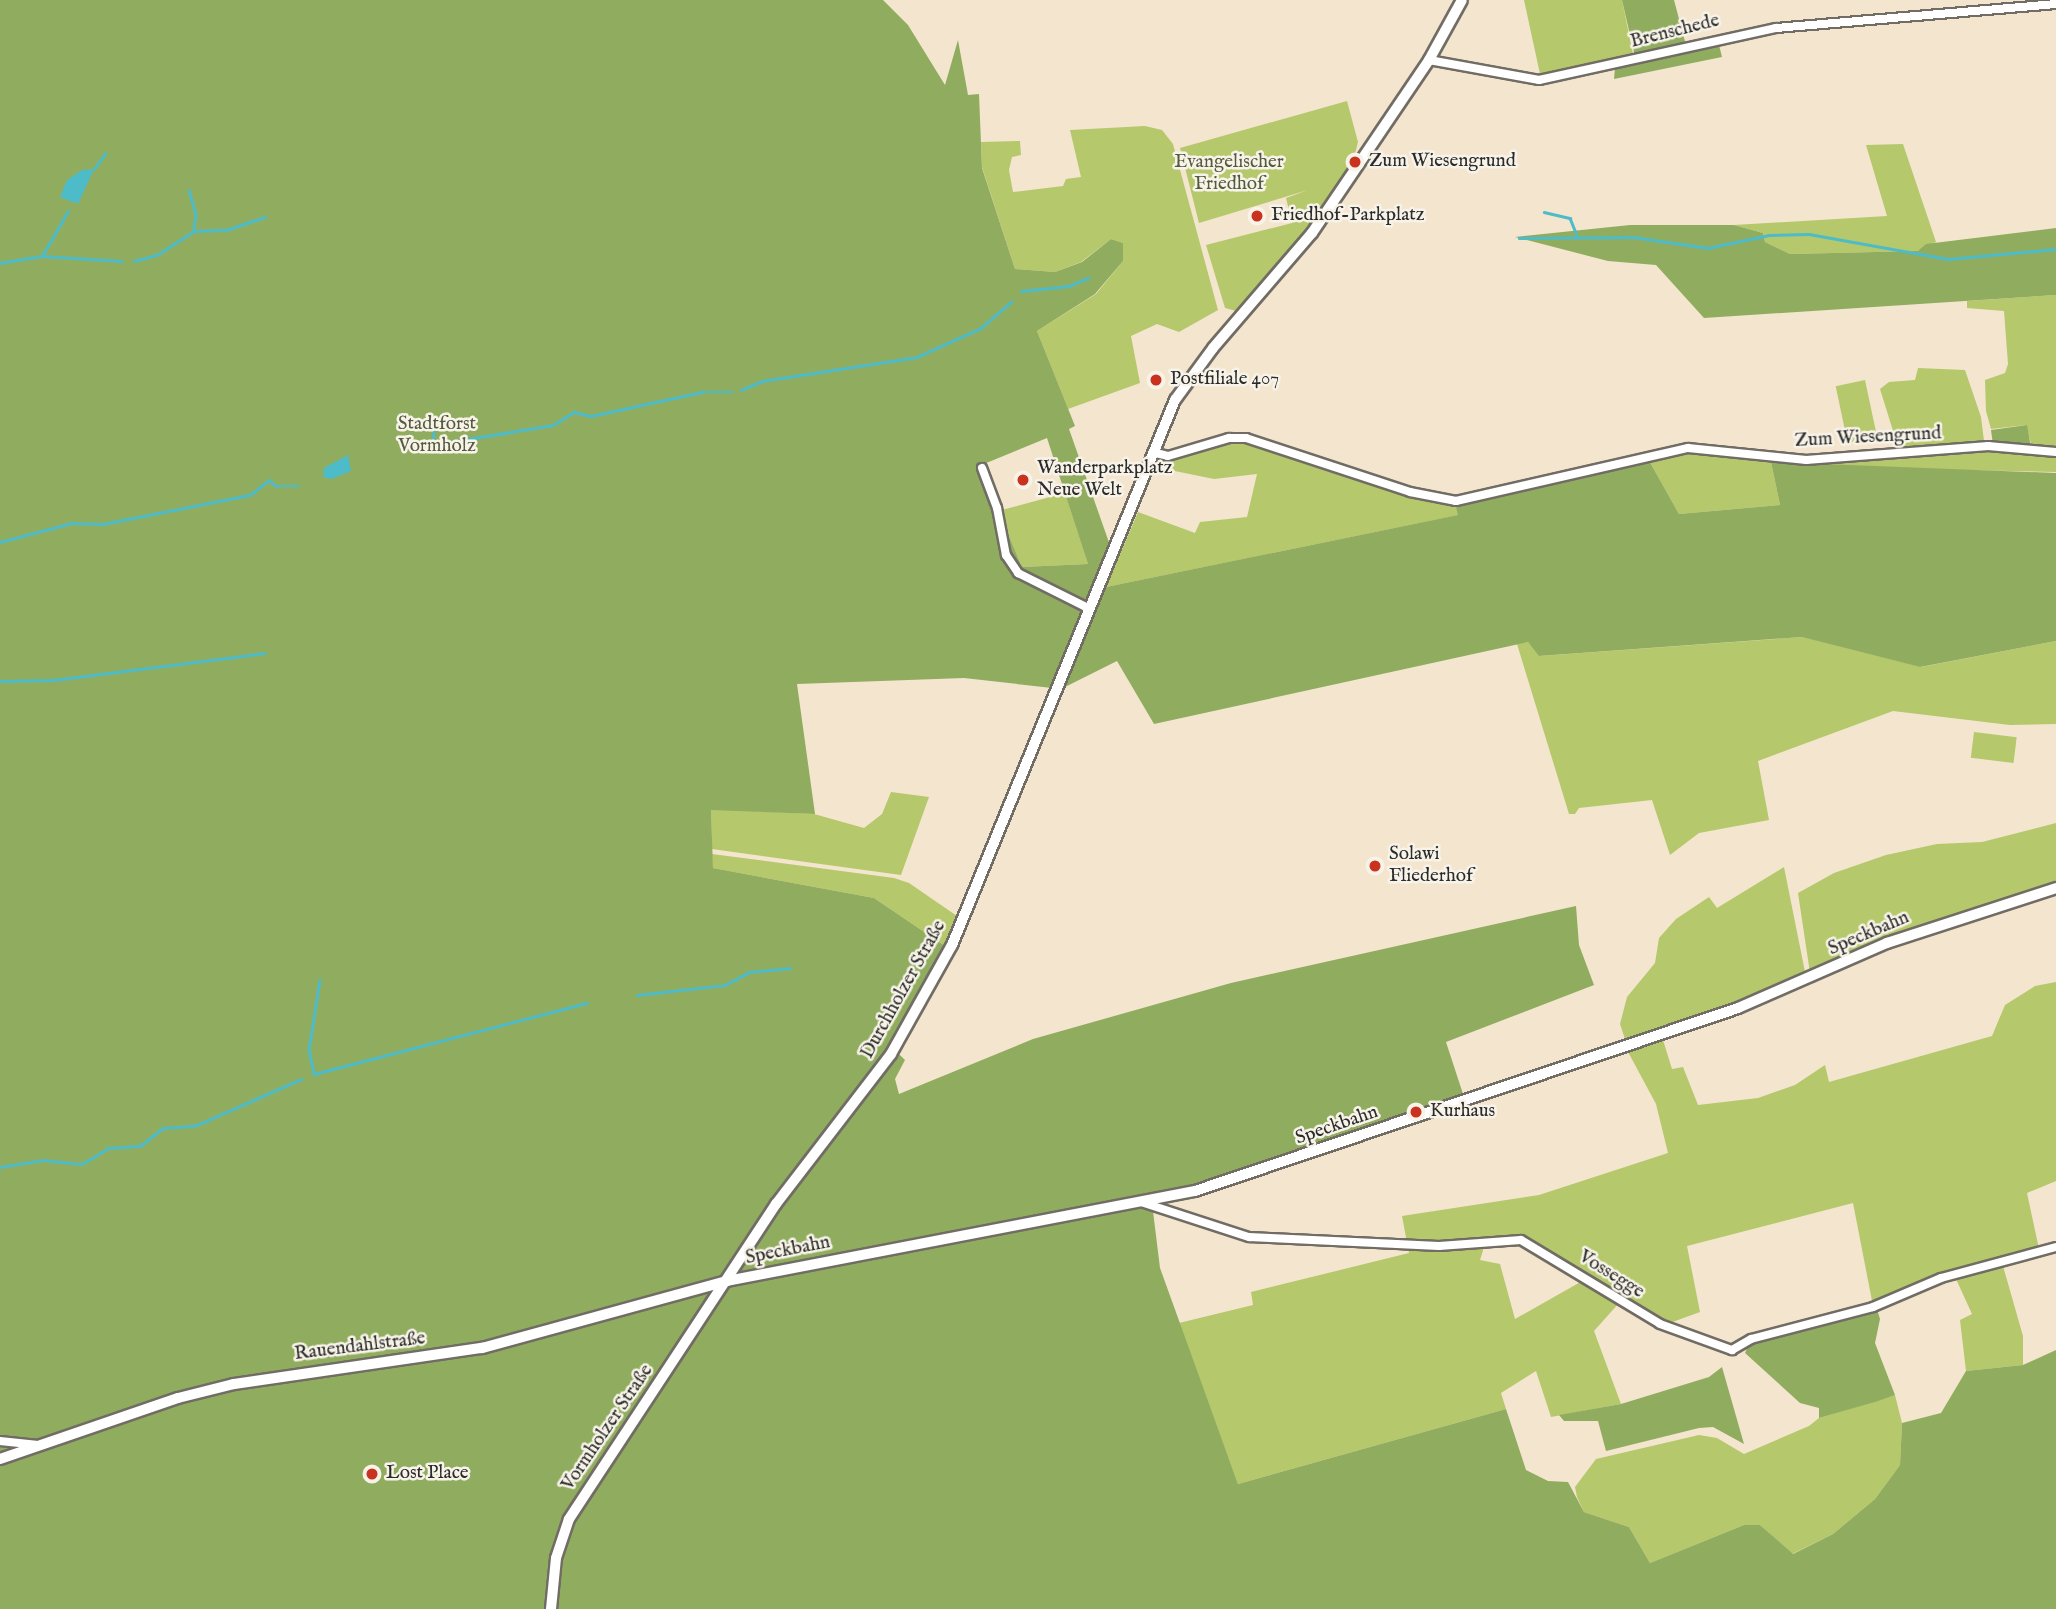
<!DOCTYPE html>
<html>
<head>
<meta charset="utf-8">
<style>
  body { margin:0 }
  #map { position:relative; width:2056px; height:1609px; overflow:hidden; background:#f4e5cf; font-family:"IM FELL English",serif }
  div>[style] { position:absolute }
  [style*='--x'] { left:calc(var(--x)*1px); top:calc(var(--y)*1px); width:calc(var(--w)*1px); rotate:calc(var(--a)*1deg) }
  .green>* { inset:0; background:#b5c86b; transform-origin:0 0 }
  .forest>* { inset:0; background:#90ac5f }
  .water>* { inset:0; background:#4ebbc8 }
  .stream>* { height:2.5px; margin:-1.25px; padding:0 1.25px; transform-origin:1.25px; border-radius:1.25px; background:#4ebbc8 }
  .roads { filter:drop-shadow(2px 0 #716c64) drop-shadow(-2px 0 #716c64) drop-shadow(0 2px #716c64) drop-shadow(0 -2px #716c64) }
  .street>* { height:8px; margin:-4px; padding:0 4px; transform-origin:4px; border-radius:4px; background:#fff }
  .secondary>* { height:10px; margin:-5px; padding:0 5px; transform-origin:5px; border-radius:5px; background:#fff }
  .dots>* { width:19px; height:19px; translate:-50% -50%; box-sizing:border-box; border:4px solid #f7f3e8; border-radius:50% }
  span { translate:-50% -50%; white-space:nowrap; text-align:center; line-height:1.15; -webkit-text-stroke:5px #f7f3e8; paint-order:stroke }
  .street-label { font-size:19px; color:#2b2b2b }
  .poi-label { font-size:19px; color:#2b2b2b }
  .left { translate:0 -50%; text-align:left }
  .park-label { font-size:19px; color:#545a3e }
</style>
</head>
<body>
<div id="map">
  <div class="green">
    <div style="clip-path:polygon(1524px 0,1622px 0,1633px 54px,1540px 74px)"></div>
    <div style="clip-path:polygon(1347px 101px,1358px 142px,1355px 154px,1360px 158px,1248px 304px,1236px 311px,1225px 308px,1206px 245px,1292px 223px,1286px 198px,1308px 190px,1199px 223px,1180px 148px)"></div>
    <div style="clip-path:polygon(1145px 126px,1162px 130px,1173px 144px,1218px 310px,1179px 332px,1157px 324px,1131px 336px,1140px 383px,1068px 409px,1037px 331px,1096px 294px,1123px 261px,1123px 243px,1111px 239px,1081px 262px,1055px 272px,1015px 269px,982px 167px,981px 142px,1020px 141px,1021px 155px,1012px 157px,1009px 170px,1013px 192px,1063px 186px,1066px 179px,1081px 177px,1070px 130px)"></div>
    <div style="clip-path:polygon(1903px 144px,1936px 242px,1918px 251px,1790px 254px,1765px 242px,1763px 233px,1734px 225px,1887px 216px,1866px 145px)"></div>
    <div style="clip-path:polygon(2056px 295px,2056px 449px,2032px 448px,2026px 425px,1991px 429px,1986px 411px,1985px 380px,2005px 373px,2008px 364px,2004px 311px,1967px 308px,1967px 301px)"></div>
    <div style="clip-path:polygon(1918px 368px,1965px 370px,1981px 417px,1984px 441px,1899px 450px,1880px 389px,1889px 382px,1915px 380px)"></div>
    <div style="left:1865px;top:380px;width:58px;height:30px;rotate:78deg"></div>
    <div style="clip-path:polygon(1237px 439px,1455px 503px,1459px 515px,1106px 587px,1138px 512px,1195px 533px,1200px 522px,1247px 517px,1257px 474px,1214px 479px,1155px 467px,1157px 461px)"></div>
    <div style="clip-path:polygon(1989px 449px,2056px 453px,2056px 472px,1817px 467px,1771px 462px,1780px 505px,1679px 514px,1647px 457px,1689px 451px,1770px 462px,1816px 462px)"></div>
    <div style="clip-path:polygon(1065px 493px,1088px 564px,1022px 567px,998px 511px)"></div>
    <div style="clip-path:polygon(1803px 637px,1921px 667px,2056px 641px,2056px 724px,2010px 725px,1893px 711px,1758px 761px,1769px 820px,1699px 833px,1670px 855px,1652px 800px,1579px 808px,1575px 814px,1569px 814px,1517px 644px,1528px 642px,1540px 656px)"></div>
    <div style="left:1974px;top:732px;width:43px;height:26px;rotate:7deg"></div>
    <div style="clip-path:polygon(891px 792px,929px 797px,901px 875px,712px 849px,711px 809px,814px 814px,864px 828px,882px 814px)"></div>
    <div style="clip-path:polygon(2056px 823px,2056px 884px,1810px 973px,1798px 893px,1834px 873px,1886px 855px,1937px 844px,1982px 842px)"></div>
    <div style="clip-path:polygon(712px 854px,894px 878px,909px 883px,957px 916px,945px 946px,874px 898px,713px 868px)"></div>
    <div style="clip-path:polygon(1784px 867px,1806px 977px,1626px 1042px,1620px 1024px,1627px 997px,1655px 963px,1659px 938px,1676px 919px,1709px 897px,1717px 908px)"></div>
    <div style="clip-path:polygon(2056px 982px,2056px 1181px,2027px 1193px,2039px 1249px,1873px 1306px,1853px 1203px,1687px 1246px,1700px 1312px,1667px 1324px,1526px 1238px,1407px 1243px,1402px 1216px,1539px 1195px,1668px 1153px,1656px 1104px,1627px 1050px,1663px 1040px,1672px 1069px,1683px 1067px,1698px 1105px,1758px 1098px,1795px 1085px,1825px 1065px,1829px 1082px,1992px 1036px,2005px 1005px,2035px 986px)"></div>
    <div style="clip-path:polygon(1485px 1244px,1480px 1260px,1500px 1264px,1515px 1319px,1584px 1280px,1619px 1303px,1594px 1331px,1621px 1404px,1551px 1417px,1536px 1371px,1501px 1393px,1506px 1409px,1238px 1484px,1179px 1323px,1253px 1305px,1251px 1292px,1409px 1253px,1408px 1248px)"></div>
    <div style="clip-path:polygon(2003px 1266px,2023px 1336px,2023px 1365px,1966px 1371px,1960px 1320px,1972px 1314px,1956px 1279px)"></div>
    <div style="clip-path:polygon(1895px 1395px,1902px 1423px,1900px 1465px,1875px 1499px,1833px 1534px,1792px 1554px,1760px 1525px,1744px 1525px,1650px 1563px,1629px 1527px,1584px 1512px,1577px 1497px,1575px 1487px,1596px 1459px,1699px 1435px,1717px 1438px,1744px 1454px,1809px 1426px,1819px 1418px)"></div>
  </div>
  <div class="forest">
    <div style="clip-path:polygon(evenodd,0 0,883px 0,908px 25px,945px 85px,958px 40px,968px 95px,979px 94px,982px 168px,1015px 269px,1055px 272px,1082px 262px,1111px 239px,1123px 243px,1123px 261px,1095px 294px,1037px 331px,1075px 426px,1069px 429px,1111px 548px,1103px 564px,1106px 587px,1458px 515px,1455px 503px,1552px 484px,1647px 457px,1679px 514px,1780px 505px,1771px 462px,2056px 473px,2056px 641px,1920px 667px,1802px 637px,1539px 656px,1528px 642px,1154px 724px,1117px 661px,1061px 689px,964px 678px,797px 684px,815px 814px,711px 810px,713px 868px,874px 898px,945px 946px,890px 1045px,905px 1060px,895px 1079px,899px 1094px,1033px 1039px,1231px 983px,1576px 906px,1579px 945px,1594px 985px,1446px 1042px,1464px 1097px,1248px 1171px,1151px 1195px,1160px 1268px,1238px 1484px,1506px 1409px,1526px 1470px,1548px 1481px,1568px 1482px,1584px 1512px,1629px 1527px,1650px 1563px,1744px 1525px,1760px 1525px,1793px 1554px,1833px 1534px,1875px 1499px,1900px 1465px,1902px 1423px,1941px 1413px,1966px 1371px,2023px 1365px,2056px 1350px,2056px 1609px,0 1609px,0 0,1047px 438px,1085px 555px,1088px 564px,1022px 567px,979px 466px,1047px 438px)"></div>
    <div style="clip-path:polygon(1622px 0,1674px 0,1687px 49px,1718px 41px,1722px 57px,1614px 79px,1615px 68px,1636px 61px)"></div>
    <div style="clip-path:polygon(1630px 225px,1734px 225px,1763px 233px,1765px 242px,1790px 254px,1918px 251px,1926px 244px,2056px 228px,2056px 295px,1704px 318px,1656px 265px,1608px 261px,1515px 237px)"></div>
    <div style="clip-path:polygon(2027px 425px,2031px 448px,1993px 445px,1991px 430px)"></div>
    <div style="clip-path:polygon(1877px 1309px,1880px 1319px,1875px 1343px,1895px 1395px,1878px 1401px,1819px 1418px,1819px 1408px,1800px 1403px,1745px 1353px,1749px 1344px)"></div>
    <div style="clip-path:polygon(1722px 1367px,1744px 1444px,1713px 1427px,1699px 1428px,1606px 1451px,1598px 1421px,1564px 1421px,1559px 1415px,1621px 1404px,1709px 1377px)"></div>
  </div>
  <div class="water">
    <div style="clip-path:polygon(94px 169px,78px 204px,60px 197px,67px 180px,82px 170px)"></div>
    <div style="clip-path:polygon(348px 455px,351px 471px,332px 479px,323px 477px,324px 468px)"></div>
  </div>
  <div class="stream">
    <div style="--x:94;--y:169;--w:19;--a:-54"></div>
    <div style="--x:189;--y:190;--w:25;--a:74"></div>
    <div style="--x:196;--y:214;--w:17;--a:97"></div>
    <div style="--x:1544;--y:212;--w:27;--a:13"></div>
    <div style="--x:1570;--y:218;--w:18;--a:68"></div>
    <div style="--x:1519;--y:238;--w:114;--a:-0.5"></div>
    <div style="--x:1633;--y:237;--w:76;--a:8.3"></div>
    <div style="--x:1708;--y:248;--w:62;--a:-12"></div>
    <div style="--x:1769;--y:235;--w:40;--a:-1.4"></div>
    <div style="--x:1809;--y:234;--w:141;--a:10.2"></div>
    <div style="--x:1948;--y:259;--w:108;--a:-5.3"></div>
    <div style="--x:42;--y:256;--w:52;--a:-60"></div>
    <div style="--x:134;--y:261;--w:24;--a:-15"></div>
    <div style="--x:157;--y:255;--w:44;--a:-33"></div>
    <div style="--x:194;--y:231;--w:32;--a:-2"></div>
    <div style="--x:226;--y:230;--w:41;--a:-18.4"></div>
    <div style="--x:0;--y:263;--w:43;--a:-9.5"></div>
    <div style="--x:42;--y:256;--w:80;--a:3.6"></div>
    <div style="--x:1021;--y:291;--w:48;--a:-5.9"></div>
    <div style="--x:1069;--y:286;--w:21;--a:-23"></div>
    <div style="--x:741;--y:390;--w:23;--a:-23"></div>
    <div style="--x:762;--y:381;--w:157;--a:-8.8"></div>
    <div style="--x:917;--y:357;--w:70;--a:-24.4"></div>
    <div style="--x:981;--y:328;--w:40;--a:-41"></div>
    <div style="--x:432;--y:446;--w:23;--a:-85"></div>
    <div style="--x:426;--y:451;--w:20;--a:-24"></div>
    <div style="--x:444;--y:443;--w:110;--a:-9.4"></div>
    <div style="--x:553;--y:425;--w:25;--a:-32"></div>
    <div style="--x:574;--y:412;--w:17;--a:13"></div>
    <div style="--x:591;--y:416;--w:114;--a:-12.2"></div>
    <div style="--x:702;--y:392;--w:31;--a:0"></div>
    <div style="--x:0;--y:542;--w:74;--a:-14.8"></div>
    <div style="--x:72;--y:523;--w:31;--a:2"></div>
    <div style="--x:103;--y:524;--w:150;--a:-11.2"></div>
    <div style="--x:250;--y:495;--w:24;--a:-38"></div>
    <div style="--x:269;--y:480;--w:9;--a:41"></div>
    <div style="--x:276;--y:486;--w:23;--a:0"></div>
    <div style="--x:0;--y:681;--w:54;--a:-1.1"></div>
    <div style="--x:54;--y:680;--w:212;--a:-7.3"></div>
    <div style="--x:320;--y:980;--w:71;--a:98.9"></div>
    <div style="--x:309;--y:1050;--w:25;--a:78"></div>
    <div style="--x:314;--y:1074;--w:282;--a:-14.6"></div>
    <div style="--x:637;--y:995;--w:89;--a:-6.5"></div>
    <div style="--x:725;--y:985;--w:27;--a:-28"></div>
    <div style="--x:749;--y:972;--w:41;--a:-5.6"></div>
    <div style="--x:0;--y:1167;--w:44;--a:-9.2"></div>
    <div style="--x:43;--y:1160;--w:39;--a:6"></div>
    <div style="--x:82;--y:1164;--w:31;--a:-31"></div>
    <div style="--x:109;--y:1148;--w:31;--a:-4"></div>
    <div style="--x:140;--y:1146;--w:29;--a:-38"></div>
    <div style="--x:163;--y:1128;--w:32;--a:-4"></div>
    <div style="--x:195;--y:1126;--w:116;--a:-23.9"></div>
  </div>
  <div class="roads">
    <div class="street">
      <div style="--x:1429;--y:60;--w:112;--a:10.3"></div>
      <div style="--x:1539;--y:80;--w:243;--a:-12.4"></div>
      <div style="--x:1776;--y:28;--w:281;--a:-4.9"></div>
      <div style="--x:1156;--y:453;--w:12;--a:14"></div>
      <div style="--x:1168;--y:456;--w:64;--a:-16.4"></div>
      <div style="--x:1229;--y:438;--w:17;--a:0"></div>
      <div style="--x:1246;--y:438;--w:173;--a:18.2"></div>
      <div style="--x:1410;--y:492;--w:47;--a:11.1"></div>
      <div style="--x:1456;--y:501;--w:238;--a:-12.9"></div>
      <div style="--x:1688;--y:448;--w:119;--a:5.8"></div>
      <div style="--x:1806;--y:460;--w:183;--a:-4.4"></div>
      <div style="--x:1988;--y:446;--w:68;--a:5"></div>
      <div style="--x:982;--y:468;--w:43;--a:69.4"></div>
      <div style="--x:997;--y:508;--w:48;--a:79.2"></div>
      <div style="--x:1006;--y:555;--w:22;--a:56"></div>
      <div style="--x:1018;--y:573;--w:78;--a:26.6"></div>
      <div style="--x:1141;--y:1202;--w:114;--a:18"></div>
      <div style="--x:1249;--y:1237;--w:190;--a:2.7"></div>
      <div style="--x:1439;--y:1246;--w:82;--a:-4.2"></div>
      <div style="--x:1521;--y:1240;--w:162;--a:31.1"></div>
      <div style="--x:1660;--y:1324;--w:77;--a:19.9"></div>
      <div style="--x:1732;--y:1350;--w:22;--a:-30"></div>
      <div style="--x:1751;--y:1339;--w:126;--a:-14.7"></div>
      <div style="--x:1873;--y:1307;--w:74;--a:-23.1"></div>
      <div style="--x:1941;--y:1278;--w:119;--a:-15.1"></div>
      <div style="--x:0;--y:1441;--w:36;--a:6"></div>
    </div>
    <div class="secondary">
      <div style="--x:0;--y:1459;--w:188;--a:-18.9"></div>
      <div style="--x:178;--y:1398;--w:58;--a:-14"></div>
      <div style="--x:234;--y:1384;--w:251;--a:-8.3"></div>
      <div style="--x:482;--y:1348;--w:254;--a:-15.3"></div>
      <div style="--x:727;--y:1281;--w:477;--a:-10.9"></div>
      <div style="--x:1195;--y:1191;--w:573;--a:-18.62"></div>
      <div style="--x:1738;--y:1008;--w:163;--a:-23.6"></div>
      <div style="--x:1887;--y:943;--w:178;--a:-18"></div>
      <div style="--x:551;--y:1609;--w:51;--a:-84.4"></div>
      <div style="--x:556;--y:1558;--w:41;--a:-71.6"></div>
      <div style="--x:569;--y:1519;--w:377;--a:-56.7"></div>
      <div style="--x:776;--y:1204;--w:189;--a:-52.5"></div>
      <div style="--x:891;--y:1054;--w:125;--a:-60.8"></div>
      <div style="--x:952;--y:945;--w:589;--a:-67.75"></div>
      <div style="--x:1175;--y:400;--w:64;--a:-53.8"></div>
      <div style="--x:1213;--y:348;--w:152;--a:-49.3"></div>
      <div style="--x:1312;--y:233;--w:209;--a:-55.9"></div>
      <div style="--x:1429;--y:60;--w:68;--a:-61.2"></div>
    </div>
  </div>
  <div class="dots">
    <div style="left:1355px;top:162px;background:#c8321e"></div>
    <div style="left:1257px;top:216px;background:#c8321e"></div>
    <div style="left:1156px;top:380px;background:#c8321e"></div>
    <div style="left:1023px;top:480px;background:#c8321e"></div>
    <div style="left:1375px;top:866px;background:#c8321e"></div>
    <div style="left:1416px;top:1112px;background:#c8321e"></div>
    <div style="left:372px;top:1474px;background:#c8321e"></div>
  </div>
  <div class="street-label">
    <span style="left:1675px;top:32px;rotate:-14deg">Brenschede</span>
    <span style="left:1868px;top:438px;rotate:-3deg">Zum Wiesengrund</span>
    <span style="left:1869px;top:934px;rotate:-23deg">Speckbahn</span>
    <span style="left:904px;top:990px;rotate:-61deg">Durchholzer Straße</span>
    <span style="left:1337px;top:1126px;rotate:-19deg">Speckbahn</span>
    <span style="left:788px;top:1251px;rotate:-11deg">Speckbahn</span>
    <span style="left:1611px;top:1275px;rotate:32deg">Vossegge</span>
    <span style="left:360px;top:1347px;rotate:-7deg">Rauendahlstraße</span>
    <span style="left:608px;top:1428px;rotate:-56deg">Vormholzer Straße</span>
  </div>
  <div class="poi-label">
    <span class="left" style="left:1369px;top:162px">Zum Wiesengrund</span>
    <span class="left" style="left:1271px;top:216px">Friedhof-Parkplatz</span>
    <span class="left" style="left:1170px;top:380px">Postfiliale 407</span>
    <span class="left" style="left:1037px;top:480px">Wanderparkplatz<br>Neue Welt</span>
    <span class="left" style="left:1389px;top:866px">Solawi<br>Fliederhof</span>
    <span class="left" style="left:1430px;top:1112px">Kurhaus</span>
    <span class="left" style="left:386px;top:1474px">Lost Place</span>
  </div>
  <div class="park-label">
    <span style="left:1229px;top:174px">Evangelischer<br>Friedhof</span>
    <span style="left:437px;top:436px">Stadtforst<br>Vormholz</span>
  </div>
</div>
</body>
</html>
